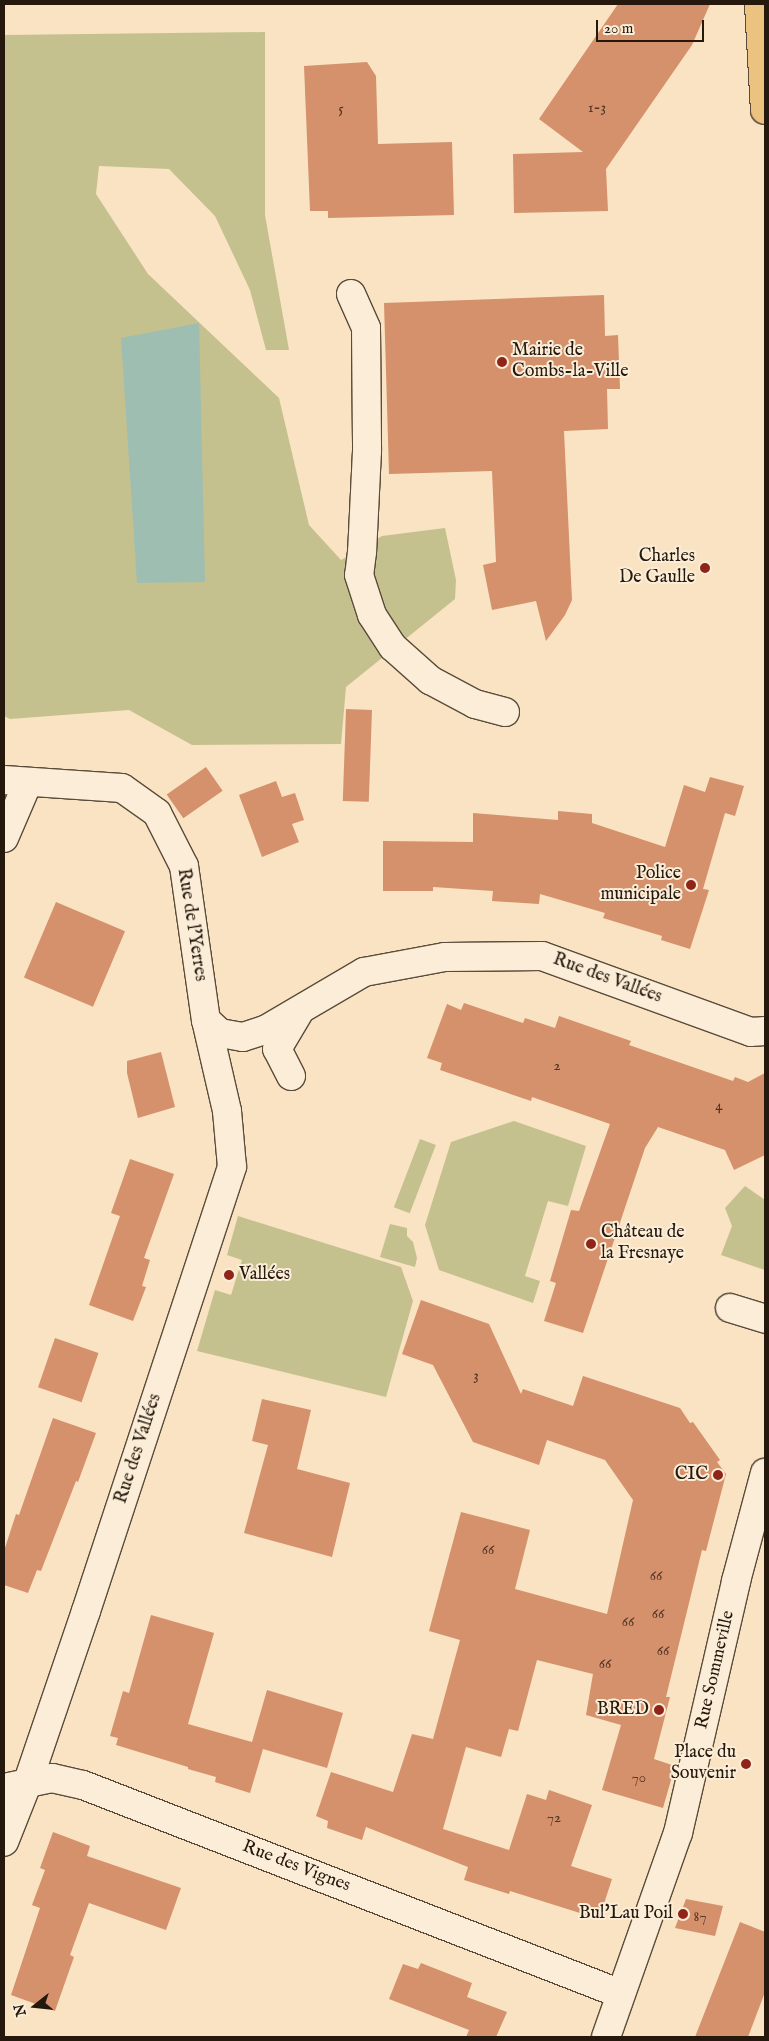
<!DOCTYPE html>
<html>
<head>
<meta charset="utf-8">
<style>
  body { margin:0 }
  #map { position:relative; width:769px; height:2041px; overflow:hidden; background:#f9e3c2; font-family:"IM FELL English",serif }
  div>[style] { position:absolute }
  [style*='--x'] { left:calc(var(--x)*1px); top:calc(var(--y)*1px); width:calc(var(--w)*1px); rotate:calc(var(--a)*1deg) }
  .green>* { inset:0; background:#c4c18f; transform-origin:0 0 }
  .water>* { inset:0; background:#9ebeb2 }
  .building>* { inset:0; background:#d5906c; transform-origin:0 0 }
  .roads { filter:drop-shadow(1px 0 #5a4b3a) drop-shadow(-1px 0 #5a4b3a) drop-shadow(0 1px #5a4b3a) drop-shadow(0 -1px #5a4b3a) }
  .minor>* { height:28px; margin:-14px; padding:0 14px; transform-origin:14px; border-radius:14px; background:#fbedd7 }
  .major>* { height:28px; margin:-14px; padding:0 14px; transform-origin:14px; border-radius:14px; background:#ecc281 }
  .dots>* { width:14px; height:14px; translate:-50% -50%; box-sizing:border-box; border:2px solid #fbedd7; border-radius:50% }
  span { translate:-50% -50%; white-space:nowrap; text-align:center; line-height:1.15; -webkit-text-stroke:4px #fbedd7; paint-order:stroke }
  .number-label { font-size:15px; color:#513625 }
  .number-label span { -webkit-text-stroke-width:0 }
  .poi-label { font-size:18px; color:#25180d }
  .left { translate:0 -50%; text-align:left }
  .right { translate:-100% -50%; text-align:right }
  .street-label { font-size:18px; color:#25180d }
  .frame { position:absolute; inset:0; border:5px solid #25180d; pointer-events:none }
  .north { position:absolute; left:10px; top:1981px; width:50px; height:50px; -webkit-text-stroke:4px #fbedd7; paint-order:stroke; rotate:254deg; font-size:14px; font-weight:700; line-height:20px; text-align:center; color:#25180d }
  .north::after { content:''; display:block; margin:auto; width:18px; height:22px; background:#25180d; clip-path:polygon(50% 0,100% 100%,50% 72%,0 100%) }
  .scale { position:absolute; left:596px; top:20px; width:108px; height:22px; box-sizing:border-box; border:2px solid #25180d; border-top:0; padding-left:6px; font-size:15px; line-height:18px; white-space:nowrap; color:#25180d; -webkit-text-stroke:4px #fbedd7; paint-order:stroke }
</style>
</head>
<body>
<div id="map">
  <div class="green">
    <div style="clip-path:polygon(265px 32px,265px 215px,289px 350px,266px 350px,250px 290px,215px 216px,169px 169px,99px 166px,96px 194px,148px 274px,279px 398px,309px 525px,341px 560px,382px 536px,445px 528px,456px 580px,455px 599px,346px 687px,341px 744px,192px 745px,129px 710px,10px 719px,4px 716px,4px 35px)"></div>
    <div style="clip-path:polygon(514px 1121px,586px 1146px,568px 1206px,548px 1201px,525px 1276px,540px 1281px,533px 1303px,439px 1270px,425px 1225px,451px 1142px)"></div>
    <div style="left:420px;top:1139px;width:17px;height:73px;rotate:21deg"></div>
    <div style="clip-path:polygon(745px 1186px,765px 1200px,765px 1270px,721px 1255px,732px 1226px,725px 1208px)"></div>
    <div style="clip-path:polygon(238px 1216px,401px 1267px,413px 1301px,386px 1397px,197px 1351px,215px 1290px,231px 1295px,242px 1260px,227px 1255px)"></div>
    <div style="clip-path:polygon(390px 1224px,407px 1228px,407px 1236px,413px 1242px,417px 1258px,415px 1267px,380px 1257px)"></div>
  </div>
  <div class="water">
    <div style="clip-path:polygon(199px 323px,205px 582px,137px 583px,121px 338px)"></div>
  </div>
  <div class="building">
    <div style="clip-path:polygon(618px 4px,710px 4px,692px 45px,606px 169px,608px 211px,514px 213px,513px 154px,583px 152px,539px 119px)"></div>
    <div style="clip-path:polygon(367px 62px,376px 76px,378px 144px,452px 142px,454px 215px,328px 218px,328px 211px,310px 211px,304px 66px)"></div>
    <div style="clip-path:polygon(604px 295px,605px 336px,618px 335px,620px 389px,607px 389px,608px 429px,564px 431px,572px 600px,565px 615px,546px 641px,536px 601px,492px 610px,483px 565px,496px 562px,492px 471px,389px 474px,384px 303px)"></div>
    <div style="left:346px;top:709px;width:26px;height:92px;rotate:2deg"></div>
    <div style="left:206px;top:767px;width:29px;height:48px;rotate:55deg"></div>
    <div style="clip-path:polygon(710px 777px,744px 786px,735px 816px,725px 813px,703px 889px,709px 890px,690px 949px,661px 940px,662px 936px,603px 918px,605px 913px,540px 894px,539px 904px,492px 901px,493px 891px,433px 887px,433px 891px,383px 891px,383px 841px,473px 842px,473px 813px,558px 820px,558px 811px,592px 814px,592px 823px,665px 847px,684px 785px,705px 792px)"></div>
    <div style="clip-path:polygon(276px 781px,282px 797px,295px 793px,304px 820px,292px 824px,299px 842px,262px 857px,239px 795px)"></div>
    <div style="left:56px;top:902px;width:75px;height:82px;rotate:23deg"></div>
    <div style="clip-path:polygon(464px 1003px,523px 1023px,525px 1018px,555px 1028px,559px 1016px,631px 1041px,629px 1045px,733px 1081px,735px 1077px,748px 1082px,765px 1073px,765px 1155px,734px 1170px,725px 1150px,658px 1127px,645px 1148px,583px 1333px,544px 1321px,556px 1283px,550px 1281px,571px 1210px,579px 1211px,610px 1124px,532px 1097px,531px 1101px,440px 1070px,442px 1063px,427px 1058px,447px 1004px,461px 1010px)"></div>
    <div style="clip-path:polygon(161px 1052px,175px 1107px,138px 1118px,127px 1073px,127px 1061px)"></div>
    <div style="clip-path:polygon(130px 1159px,174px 1174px,144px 1258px,150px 1260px,142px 1286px,146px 1287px,133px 1321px,89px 1305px,120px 1216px,111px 1213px)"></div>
    <div style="clip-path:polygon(421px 1300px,489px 1324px,521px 1394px,523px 1389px,573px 1406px,583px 1376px,680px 1408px,690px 1423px,693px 1422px,720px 1460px,717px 1462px,726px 1474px,706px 1551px,702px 1550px,666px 1697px,670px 1697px,654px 1759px,675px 1766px,663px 1808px,602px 1790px,621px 1725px,586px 1715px,593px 1674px,537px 1660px,518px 1731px,509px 1729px,501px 1757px,466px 1747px,443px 1829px,509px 1850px,527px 1794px,546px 1800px,549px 1790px,592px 1805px,571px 1866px,612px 1879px,599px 1919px,510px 1891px,509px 1894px,464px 1880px,468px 1867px,366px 1827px,362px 1840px,327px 1828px,328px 1821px,316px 1816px,331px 1772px,393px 1792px,412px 1734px,433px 1739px,460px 1640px,429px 1631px,461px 1512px,530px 1530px,515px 1589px,607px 1614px,633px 1500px,605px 1460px,547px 1440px,539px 1465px,473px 1442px,433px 1365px,402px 1354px)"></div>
    <div style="left:55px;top:1338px;width:46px;height:52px;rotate:19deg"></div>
    <div style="clip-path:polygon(262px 1399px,311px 1410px,297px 1469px,350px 1483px,332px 1557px,244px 1533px,268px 1445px,252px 1441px)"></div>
    <div style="clip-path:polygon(53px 1418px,96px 1433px,78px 1482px,76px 1481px,41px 1571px,37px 1570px,28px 1593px,4px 1585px,4px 1551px,16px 1514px,19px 1515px)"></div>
    <div style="clip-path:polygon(151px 1615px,214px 1633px,188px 1724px,252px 1742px,267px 1690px,343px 1713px,327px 1768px,263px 1749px,250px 1793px,215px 1782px,216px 1777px,188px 1769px,188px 1767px,116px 1745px,118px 1738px,110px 1736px,123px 1691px,129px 1693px)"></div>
    <div style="clip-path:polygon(53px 1832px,90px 1846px,87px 1856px,181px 1888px,166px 1930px,89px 1903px,70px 1955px,74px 1957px,55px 2011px,11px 1995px,40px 1908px,32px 1905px,45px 1870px,40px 1868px)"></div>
    <div style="clip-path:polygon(686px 1899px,723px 1906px,715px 1936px,675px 1928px)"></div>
    <div style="clip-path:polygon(740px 1922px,765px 1932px,765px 1992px,748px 2037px,695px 2037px)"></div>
    <div style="clip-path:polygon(421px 1963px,472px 1983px,467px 1997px,507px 2012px,496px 2037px,466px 2037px,469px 2030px,389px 1999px,403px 1964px,418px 1969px)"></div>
  </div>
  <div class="roads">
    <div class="minor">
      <div style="--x:351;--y:294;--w:37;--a:66"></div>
      <div style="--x:366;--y:328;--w:123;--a:89.5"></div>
      <div style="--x:367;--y:451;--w:101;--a:92.8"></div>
      <div style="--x:362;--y:552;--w:23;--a:97"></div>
      <div style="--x:359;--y:575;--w:42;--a:72"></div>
      <div style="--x:372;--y:615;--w:38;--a:57"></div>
      <div style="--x:393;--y:647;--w:50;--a:41.7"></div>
      <div style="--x:430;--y:680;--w:51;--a:28.1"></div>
      <div style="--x:475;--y:704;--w:31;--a:15"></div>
      <div style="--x:4;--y:780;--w:118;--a:3.9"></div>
      <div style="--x:122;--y:788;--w:43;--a:35.5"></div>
      <div style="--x:157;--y:813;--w:59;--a:63"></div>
      <div style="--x:184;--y:866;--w:156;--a:81.9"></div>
      <div style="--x:206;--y:1020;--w:93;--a:77"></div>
      <div style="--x:227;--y:1111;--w:56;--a:84.9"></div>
      <div style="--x:232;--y:1167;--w:467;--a:108.2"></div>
      <div style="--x:86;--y:1611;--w:183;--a:108.8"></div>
      <div style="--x:27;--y:1784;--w:62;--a:111.6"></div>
      <div style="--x:4;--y:838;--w:61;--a:-66.8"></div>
      <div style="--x:206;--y:1020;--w:19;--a:43"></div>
      <div style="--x:220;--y:1033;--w:23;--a:10"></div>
      <div style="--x:243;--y:1037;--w:23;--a:-18"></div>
      <div style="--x:265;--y:1030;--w:115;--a:-30.4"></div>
      <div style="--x:364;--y:972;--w:82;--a:-10.5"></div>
      <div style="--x:445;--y:957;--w:97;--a:-0.6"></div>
      <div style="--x:542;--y:956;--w:222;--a:20"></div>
      <div style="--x:751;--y:1032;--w:14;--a:-4"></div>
      <div style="--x:291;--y:1076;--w:30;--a:-117"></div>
      <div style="--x:277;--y:1049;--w:43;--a:-59.3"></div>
      <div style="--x:730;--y:1308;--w:37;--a:17"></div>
      <div style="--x:4;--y:1788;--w:49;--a:-11.8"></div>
      <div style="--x:52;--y:1778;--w:32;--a:13"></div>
      <div style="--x:83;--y:1785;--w:577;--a:21.23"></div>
      <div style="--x:606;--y:2037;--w:216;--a:-70.6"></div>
      <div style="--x:678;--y:1833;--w:259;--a:-77"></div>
      <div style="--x:736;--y:1581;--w:112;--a:-75"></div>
    </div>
    <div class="major">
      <div style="--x:759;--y:4;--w:106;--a:86.8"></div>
    </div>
  </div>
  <div class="dots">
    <div style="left:502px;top:362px;background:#8f2418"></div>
    <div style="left:705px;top:568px;background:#8f2418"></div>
    <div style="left:691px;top:885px;background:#8f2418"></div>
    <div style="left:591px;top:1244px;background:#8f2418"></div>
    <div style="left:229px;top:1275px;background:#8f2418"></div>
    <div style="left:718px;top:1475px;background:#8f2418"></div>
    <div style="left:659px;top:1710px;background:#8f2418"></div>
    <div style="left:746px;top:1764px;background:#8f2418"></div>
    <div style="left:683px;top:1914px;background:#8f2418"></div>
  </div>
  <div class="number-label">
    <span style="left:597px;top:108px">1-3</span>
    <span style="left:341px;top:109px">5</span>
    <span style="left:557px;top:1066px">2</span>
    <span style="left:719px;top:1106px">4</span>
    <span style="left:476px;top:1376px">3</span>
    <span style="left:488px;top:1550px">66</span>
    <span style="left:656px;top:1576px">66</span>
    <span style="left:658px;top:1614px">66</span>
    <span style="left:628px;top:1622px">66</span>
    <span style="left:663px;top:1651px">66</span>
    <span style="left:605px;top:1664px">66</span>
    <span style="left:639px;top:1778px">70</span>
    <span style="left:554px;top:1818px">72</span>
    <span style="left:700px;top:1917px">87</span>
  </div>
  <div class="poi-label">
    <span class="left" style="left:512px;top:362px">Mairie de<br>Combs-la-Ville</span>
    <span class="right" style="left:695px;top:568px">Charles<br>De Gaulle</span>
    <span class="right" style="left:681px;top:885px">Police<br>municipale</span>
    <span class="left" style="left:601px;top:1244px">Château de<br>la Fresnaye</span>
    <span class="left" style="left:239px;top:1275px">Vallées</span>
    <span class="right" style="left:708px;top:1475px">CIC</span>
    <span class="right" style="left:649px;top:1710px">BRED</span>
    <span class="right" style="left:736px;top:1764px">Place du<br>Souvenir</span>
    <span class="right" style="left:673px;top:1914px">Bul'Lau Poil</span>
  </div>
  <div class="street-label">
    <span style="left:191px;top:925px;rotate:81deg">Rue de l'Yerres</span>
    <span style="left:607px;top:979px;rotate:20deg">Rue des Vallées</span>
    <span style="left:139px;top:1449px;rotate:-72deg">Rue des Vallées</span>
    <span style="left:716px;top:1670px;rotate:-77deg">Rue Sommeville</span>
    <span style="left:296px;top:1867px;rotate:21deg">Rue des Vignes</span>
  </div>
  <div class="frame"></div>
  <div class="north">N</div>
  <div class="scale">20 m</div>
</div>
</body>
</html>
